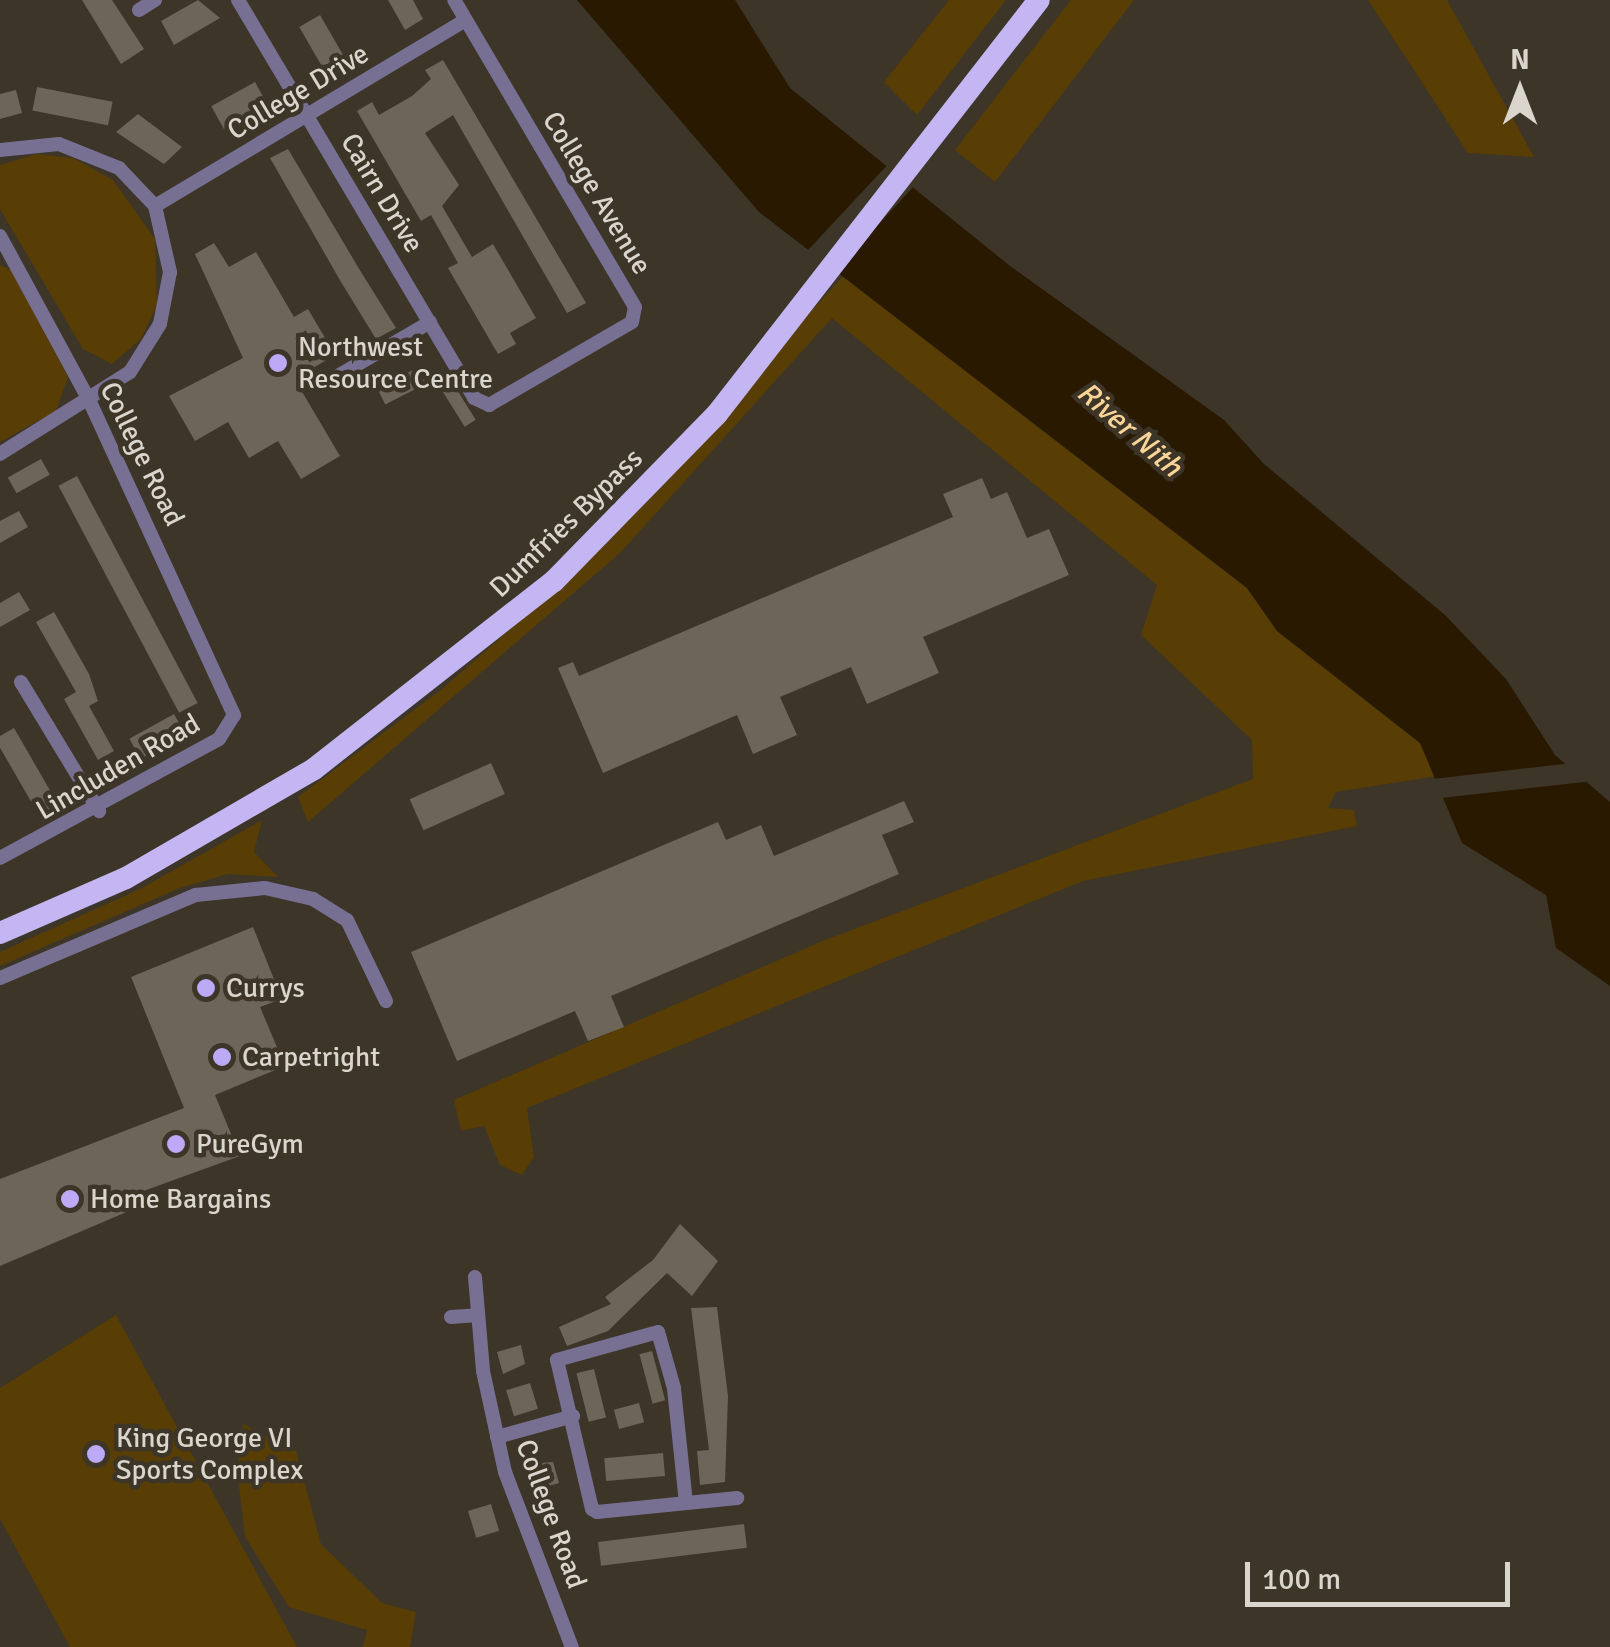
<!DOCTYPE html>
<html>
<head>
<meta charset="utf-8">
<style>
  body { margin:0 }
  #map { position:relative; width:1610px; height:1647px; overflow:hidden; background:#3c3528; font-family:Signika,sans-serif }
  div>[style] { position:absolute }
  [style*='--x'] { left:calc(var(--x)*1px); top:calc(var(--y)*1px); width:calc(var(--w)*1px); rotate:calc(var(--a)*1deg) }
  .green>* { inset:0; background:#583e05 }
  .water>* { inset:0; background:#281900 }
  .pier>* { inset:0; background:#3c3528; transform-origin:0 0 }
  .building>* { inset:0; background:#6d6557; transform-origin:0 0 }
  .minor>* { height:14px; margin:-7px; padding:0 7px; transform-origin:7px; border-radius:7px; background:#777092 }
  .trunk>* { height:22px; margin:-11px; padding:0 11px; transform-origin:11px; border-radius:11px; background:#c4b6f3 }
  .dots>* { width:28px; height:28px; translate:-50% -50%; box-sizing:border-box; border:5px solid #3c3528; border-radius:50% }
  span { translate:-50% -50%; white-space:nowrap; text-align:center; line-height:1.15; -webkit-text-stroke:9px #3c3528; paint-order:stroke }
  .street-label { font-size:28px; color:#dad6ce }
  .poi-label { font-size:28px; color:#dad6ce }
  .left { translate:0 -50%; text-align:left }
  .water-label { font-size:30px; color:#fad597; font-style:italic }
  .north { position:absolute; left:1470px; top:40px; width:100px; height:100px; -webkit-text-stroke:8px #3c3528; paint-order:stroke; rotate:0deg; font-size:28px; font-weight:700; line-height:40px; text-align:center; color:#dad6ce }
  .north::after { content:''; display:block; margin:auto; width:35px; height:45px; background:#dad6ce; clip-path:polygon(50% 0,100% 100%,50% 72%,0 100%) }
  .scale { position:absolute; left:1245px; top:1562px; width:265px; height:45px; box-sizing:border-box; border:5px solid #dad6ce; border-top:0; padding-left:12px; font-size:30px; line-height:35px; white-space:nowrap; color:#dad6ce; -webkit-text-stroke:8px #3c3528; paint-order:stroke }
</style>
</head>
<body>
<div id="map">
  <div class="green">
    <div style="clip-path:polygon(949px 0,1006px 0,917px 115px,884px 82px)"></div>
    <div style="clip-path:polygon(1071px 0,1134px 0,995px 182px,955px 150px)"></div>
    <div style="clip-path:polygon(1368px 0,1447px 0,1534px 157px,1468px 153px)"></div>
    <div style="clip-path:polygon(37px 154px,73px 158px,113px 180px,155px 239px,157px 305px,141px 339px,112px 364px,83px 349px,0 209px,0 165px)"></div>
    <div style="clip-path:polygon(0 265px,11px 270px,68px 377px,56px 411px,0 442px)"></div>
    <div style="clip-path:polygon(843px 276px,1247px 588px,1277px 631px,1420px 743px,1437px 776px,1336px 792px,1328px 808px,1354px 810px,1357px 826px,1083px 881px,527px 1108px,534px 1157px,522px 1175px,500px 1165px,484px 1126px,461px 1131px,454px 1100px,825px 940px,1253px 779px,1252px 740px,1141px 635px,1157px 585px,832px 318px,620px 553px,308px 822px,298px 797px,442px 689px,569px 578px)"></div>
    <div style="clip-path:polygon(262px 820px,254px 852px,278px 877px,228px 874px,180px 888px,0 966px,0 952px,140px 889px)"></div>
    <div style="clip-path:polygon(116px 1315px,297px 1647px,70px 1647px,0 1519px,0 1388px)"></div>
    <div style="clip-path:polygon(243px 1424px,296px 1451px,321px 1544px,382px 1603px,416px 1612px,410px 1647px,363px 1647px,367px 1630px,289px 1607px,245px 1537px,237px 1468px)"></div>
  </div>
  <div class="water">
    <div style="clip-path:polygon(577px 0,735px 0,790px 88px,1010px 266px,1224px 420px,1264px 464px,1445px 615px,1506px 679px,1555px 755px,1610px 802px,1610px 986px,1556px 948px,1546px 895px,1462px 843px,1420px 743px,1277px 631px,1247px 588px,759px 212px)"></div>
  </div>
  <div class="pier">
    <div style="left:891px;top:161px;width:34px;height:126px;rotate:43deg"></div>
    <div style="clip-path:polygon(1572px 763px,1593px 781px,1441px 798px,1433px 779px)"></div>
  </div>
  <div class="building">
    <div style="clip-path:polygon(82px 0,112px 0,144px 49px,121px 64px)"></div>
    <div style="clip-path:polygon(198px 0,220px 18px,174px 45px,161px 21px)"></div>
    <div style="clip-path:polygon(388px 0,413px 0,423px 19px,405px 30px)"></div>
    <div style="left:320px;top:15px;width:56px;height:24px;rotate:60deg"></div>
    <div style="clip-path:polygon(443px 60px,586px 303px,567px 313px,453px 115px,425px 133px,459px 185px,442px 206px,472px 257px,493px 244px,536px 318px,510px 333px,516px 344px,498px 354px,448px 268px,458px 263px,431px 215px,421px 221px,357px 111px,372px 102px,379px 115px,412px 96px,431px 79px,425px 70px)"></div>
    <div style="left:255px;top:82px;width:26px;height:50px;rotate:61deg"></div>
    <div style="left:37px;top:87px;width:77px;height:24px;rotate:11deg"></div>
    <div style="clip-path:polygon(16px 90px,22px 113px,0 119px,0 94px)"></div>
    <div style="clip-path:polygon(138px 114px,182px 147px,164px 164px,116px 132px)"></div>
    <div style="clip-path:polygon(288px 149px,361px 272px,396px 328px,376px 339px,341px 282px,270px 158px)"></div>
    <div style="clip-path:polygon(214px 243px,229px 267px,256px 252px,294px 317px,308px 309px,335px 355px,308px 371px,314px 383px,301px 390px,340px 456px,301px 479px,278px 441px,249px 458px,228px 422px,195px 441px,169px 396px,243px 358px,195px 254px)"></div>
    <div style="left:419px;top:367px;width:18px;height:47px;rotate:63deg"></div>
    <div style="left:454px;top:385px;width:41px;height:13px;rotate:58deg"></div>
    <div style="left:41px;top:459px;width:18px;height:38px;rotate:61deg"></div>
    <div style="left:77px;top:476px;width:257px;height:21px;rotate:62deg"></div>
    <div style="clip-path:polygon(982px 478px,991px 499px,1007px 492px,1027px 538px,1049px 529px,1069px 575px,923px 637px,939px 673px,867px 704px,851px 667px,780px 697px,797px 735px,753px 754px,737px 715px,603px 773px,558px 668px,573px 662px,579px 676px,953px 517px,943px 494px)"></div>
    <div style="clip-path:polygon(19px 511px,28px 527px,0 543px,0 521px)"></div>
    <div style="clip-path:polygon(19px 592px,30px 610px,0 627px,0 603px)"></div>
    <div style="clip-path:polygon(54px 612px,89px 674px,98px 701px,89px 706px,114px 751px,98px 760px,64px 699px,76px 692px,36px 622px)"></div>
    <div style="left:174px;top:714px;width:23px;height:51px;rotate:61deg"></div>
    <div style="left:14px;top:728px;width:88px;height:22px;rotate:60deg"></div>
    <div style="left:491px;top:763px;width:34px;height:89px;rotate:66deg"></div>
    <div style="clip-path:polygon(904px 801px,914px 822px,882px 835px,899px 874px,611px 996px,624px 1027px,588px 1041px,575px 1011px,457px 1061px,411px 952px,718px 822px,726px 840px,761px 825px,774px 856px)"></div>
    <div style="clip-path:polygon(253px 927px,282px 999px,260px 1007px,285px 1066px,215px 1095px,240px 1156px,138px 1193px,143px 1205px,0 1266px,0 1179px,184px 1108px,131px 977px)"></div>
    <div style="clip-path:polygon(680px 1224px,718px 1261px,692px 1296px,667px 1273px,608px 1331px,567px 1346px,559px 1327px,611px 1304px,605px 1297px,653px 1260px)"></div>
    <div style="clip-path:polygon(717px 1307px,728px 1396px,725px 1482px,700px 1485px,697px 1451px,709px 1450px,691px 1308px)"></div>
    <div style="clip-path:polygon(521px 1345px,525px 1364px,503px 1374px,497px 1352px)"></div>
    <div style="left:652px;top:1351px;width:51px;height:13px;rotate:75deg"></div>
    <div style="left:594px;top:1369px;width:50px;height:18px;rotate:76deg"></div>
    <div style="left:530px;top:1383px;width:27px;height:25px;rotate:73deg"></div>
    <div style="left:639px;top:1403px;width:20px;height:26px;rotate:75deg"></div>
    <div style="left:663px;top:1453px;width:23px;height:59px;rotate:85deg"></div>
    <div style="clip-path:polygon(553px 1462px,559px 1483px,535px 1490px,527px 1464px)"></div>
    <div style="left:491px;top:1504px;width:28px;height:24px;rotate:73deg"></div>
    <div style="left:744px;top:1524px;width:24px;height:147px;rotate:83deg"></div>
  </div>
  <div class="minor">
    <div style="--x:238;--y:0;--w:463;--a:59.3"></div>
    <div style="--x:474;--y:398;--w:17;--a:25"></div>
    <div style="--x:489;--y:405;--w:165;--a:-30.1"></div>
    <div style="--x:632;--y:322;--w:15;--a:-79"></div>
    <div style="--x:635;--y:307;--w:356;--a:-120.5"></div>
    <div style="--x:139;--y:10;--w:19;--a:-32"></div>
    <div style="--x:0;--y:150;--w:59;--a:-5.8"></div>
    <div style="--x:59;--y:144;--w:65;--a:21.8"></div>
    <div style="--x:119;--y:168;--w:52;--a:46.5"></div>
    <div style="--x:155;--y:206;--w:68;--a:77.2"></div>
    <div style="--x:170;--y:272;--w:53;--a:100.9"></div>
    <div style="--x:160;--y:324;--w:57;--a:122"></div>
    <div style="--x:130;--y:372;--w:154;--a:147.8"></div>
    <div style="--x:155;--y:206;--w:362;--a:-30.9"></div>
    <div style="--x:0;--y:236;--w:189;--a:61.5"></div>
    <div style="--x:90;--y:402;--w:345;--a:65.3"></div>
    <div style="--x:234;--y:715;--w:28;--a:122"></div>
    <div style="--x:219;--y:739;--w:249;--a:151.5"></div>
    <div style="--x:324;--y:384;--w:123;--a:-30.3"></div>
    <div style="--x:21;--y:682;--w:151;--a:58.8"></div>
    <div style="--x:0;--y:978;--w:213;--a:-23"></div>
    <div style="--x:196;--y:895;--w:69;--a:-5.8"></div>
    <div style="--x:265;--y:888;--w:49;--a:12.9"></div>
    <div style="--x:313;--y:899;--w:40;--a:32"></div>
    <div style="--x:347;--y:920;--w:90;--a:64.3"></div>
    <div style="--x:475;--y:1277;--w:94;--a:85.1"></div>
    <div style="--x:483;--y:1371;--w:103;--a:77.7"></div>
    <div style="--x:505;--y:1472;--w:187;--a:69.1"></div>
    <div style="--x:451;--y:1317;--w:27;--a:-4"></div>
    <div style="--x:497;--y:1437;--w:79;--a:-15.4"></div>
    <div style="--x:686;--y:1503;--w:116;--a:-96"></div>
    <div style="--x:674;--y:1388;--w:58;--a:-105.9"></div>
    <div style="--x:658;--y:1332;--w:105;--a:164.5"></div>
    <div style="--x:557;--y:1360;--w:153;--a:76.8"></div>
    <div style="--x:592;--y:1509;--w:6;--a:31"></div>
    <div style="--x:597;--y:1512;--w:141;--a:-5.7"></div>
  </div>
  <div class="trunk">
    <div style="--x:0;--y:933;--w:137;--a:-23.6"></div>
    <div style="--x:126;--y:878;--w:217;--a:-30.1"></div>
    <div style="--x:314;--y:769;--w:305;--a:-38.1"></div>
    <div style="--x:554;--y:581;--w:233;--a:-45.7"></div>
    <div style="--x:717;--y:414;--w:524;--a:-52.13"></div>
  </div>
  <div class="dots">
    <div style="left:278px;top:363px;background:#bcaaf6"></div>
    <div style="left:206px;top:988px;background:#bcaaf6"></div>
    <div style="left:222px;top:1057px;background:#bcaaf6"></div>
    <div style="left:176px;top:1144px;background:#bcaaf6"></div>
    <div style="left:70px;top:1199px;background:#bcaaf6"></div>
    <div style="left:96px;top:1454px;background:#bcaaf6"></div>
  </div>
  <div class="street-label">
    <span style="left:298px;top:92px;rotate:-31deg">College Drive</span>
    <span style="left:382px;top:193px;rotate:59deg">Cairn Drive</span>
    <span style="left:597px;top:193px;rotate:59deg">College Avenue</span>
    <span style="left:142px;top:454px;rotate:64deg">College Road</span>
    <span style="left:566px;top:523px;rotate:-44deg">Dumfries Bypass</span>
    <span style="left:118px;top:767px;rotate:-30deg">Lincluden Road</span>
    <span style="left:551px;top:1514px;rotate:70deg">College Road</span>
  </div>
  <div class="poi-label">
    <span class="left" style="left:298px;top:363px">Northwest<br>Resource Centre</span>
    <span class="left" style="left:226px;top:988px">Currys</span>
    <span class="left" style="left:242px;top:1057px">Carpetright</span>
    <span class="left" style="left:196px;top:1144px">PureGym</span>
    <span class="left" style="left:90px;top:1199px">Home Bargains</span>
    <span class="left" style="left:116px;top:1454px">King George VI<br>Sports Complex</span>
  </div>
  <div class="water-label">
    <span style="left:1129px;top:430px;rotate:41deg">River Nith</span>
  </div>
  <div class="north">N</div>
  <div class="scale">100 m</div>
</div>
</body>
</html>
